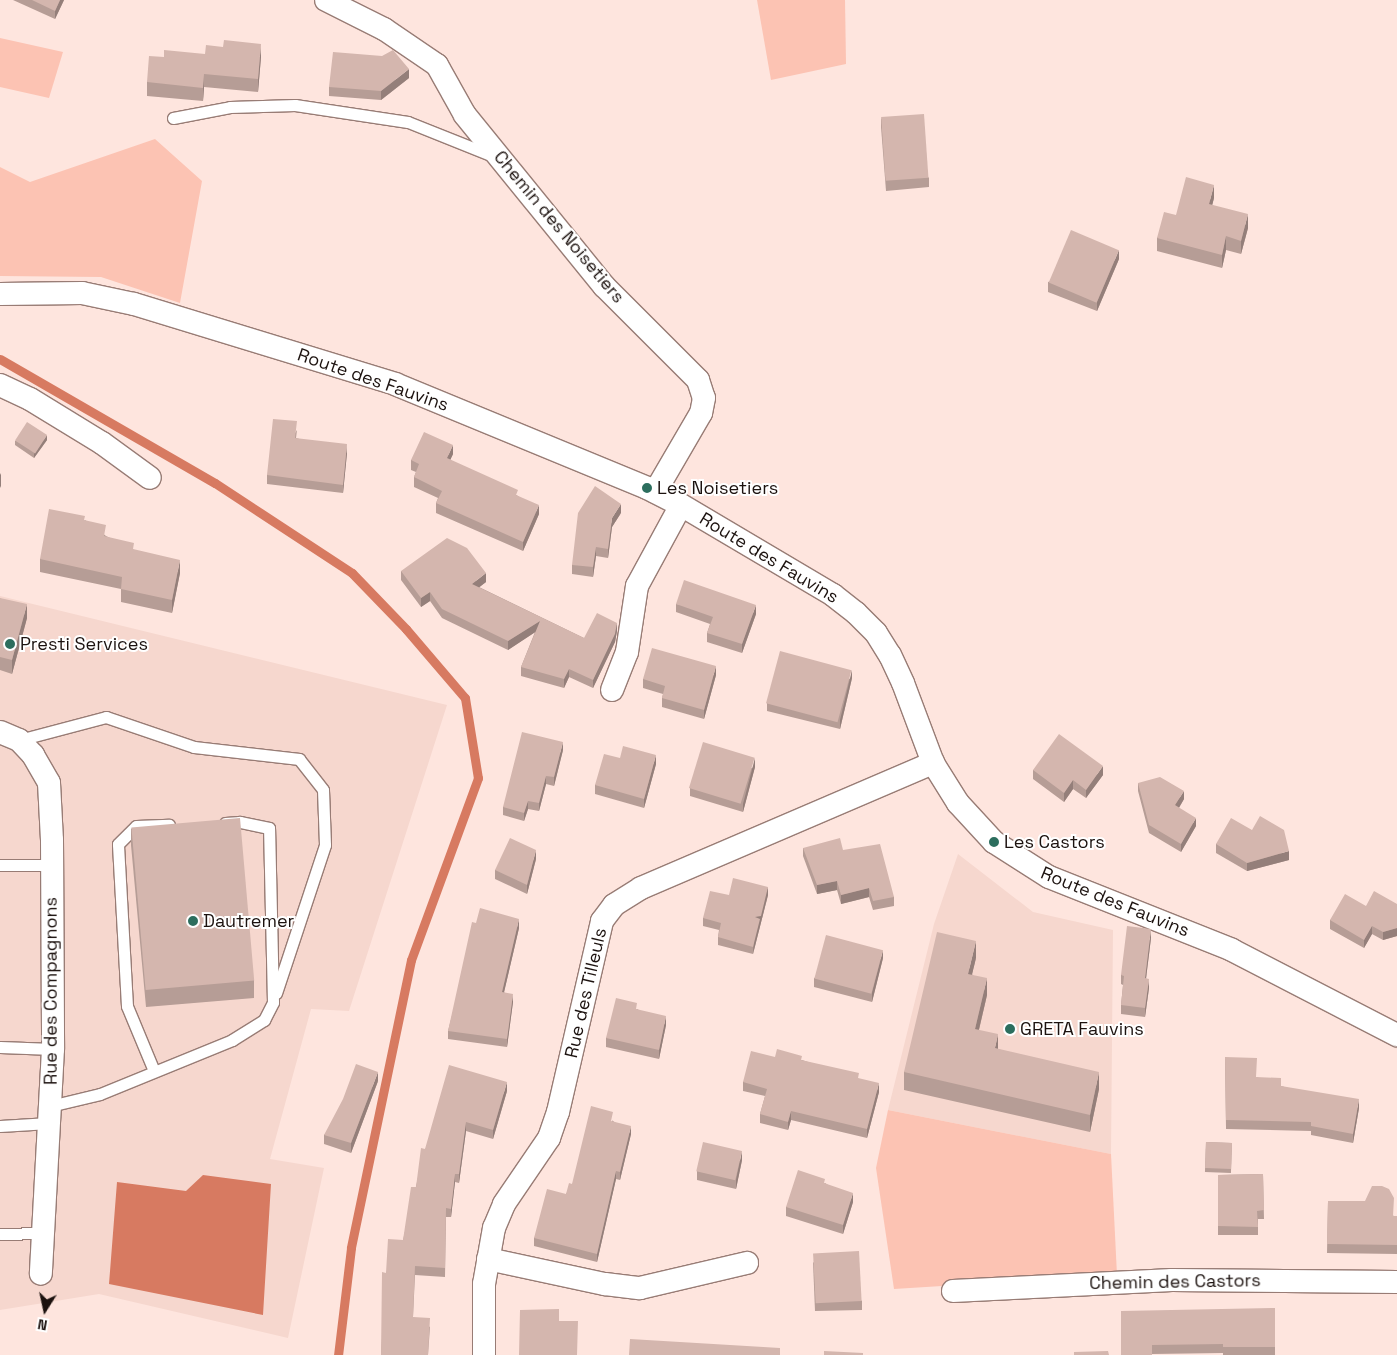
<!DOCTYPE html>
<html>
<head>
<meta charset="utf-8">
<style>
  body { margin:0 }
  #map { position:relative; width:1397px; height:1355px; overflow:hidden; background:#fee5de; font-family:"Space Grotesk",sans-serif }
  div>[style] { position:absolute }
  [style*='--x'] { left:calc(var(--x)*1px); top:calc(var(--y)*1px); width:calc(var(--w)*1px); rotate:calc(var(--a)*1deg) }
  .built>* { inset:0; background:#f6d7ce }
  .green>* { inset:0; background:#fcc3b3 }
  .water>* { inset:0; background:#d77a61 }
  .stream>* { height:9px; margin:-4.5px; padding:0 4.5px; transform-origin:4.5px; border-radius:4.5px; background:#d77a61 }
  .roads { filter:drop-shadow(1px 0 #987c75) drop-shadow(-1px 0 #987c75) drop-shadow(0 1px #987c75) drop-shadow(0 -1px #987c75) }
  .service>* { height:11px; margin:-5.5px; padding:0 5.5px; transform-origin:5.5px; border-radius:5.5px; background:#fff }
  .minor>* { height:22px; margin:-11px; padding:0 11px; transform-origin:11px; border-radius:11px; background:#fff }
  .wall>* { inset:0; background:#b69d96; transform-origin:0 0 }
  .shaded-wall>* { inset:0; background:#947f7a }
  .building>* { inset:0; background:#d4b6ae; transform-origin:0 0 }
  .dots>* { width:14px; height:14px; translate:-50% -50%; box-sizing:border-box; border:2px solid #fff; border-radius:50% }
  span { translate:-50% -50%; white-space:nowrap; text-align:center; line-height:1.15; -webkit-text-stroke:4px #fff; paint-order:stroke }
  .street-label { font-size:18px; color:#1c120f }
  .poi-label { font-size:18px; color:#1c120f }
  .left { translate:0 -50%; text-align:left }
  .north { position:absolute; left:20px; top:1285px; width:50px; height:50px; -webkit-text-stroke:4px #fff; paint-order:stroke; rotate:190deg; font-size:14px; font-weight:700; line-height:20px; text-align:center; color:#1c120f }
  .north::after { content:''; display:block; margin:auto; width:18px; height:22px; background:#1c120f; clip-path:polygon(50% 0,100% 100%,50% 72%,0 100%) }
</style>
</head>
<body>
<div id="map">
  <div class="built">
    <div style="clip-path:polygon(0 596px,447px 705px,349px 1011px,311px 1009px,270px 1159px,324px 1168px,288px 1338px,99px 1294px,0 1310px)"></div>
    <div style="clip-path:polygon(958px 854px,1033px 912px,1113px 930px,1111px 1154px,888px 1110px,934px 924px)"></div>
  </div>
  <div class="green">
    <div style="clip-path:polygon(757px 0,845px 0,846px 64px,771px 80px)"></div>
    <div style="clip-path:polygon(0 38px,63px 52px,49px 98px,0 87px)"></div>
    <div style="clip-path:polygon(155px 139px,202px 181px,180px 303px,101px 277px,0 276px,0 167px,30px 182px)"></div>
    <div style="clip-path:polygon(888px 1110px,1111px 1154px,1117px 1275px,894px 1289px,876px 1168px)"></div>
  </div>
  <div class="water">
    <div style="clip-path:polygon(203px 1175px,271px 1184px,263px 1315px,109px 1284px,117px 1182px,186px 1191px)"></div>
  </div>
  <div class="stream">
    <div style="--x:0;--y:359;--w:248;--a:30"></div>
    <div style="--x:215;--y:483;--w:164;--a:33.3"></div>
    <div style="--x:352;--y:573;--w:78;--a:46"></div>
    <div style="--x:406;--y:629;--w:91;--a:49.5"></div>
    <div style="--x:465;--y:698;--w:81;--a:80.8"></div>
    <div style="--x:478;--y:778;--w:194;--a:110.2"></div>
    <div style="--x:411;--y:960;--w:294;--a:101.8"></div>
    <div style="--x:351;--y:1248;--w:108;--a:96.9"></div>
  </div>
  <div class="roads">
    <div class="service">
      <div style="--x:173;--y:118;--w:58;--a:-10.9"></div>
      <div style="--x:230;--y:107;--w:65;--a:-1.8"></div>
      <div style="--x:295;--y:105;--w:114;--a:8.6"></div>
      <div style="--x:408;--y:122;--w:92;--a:21.8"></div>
      <div style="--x:19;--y:740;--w:90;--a:-14.8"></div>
      <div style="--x:106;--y:717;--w:93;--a:18.8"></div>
      <div style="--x:194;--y:747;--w:106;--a:6.5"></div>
      <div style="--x:299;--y:759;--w:39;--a:52"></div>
      <div style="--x:323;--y:790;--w:55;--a:87.9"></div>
      <div style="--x:325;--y:845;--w:156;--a:108.3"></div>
      <div style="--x:0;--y:865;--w:52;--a:0"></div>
      <div style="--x:0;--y:1047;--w:53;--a:2.2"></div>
      <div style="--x:154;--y:1071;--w:70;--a:-112.6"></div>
      <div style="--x:127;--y:1006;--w:162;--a:-93.2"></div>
      <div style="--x:118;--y:844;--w:25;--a:-45"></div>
      <div style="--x:136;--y:826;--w:33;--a:-2"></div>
      <div style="--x:50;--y:1106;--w:51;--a:-13.5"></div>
      <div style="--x:100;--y:1094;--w:143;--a:-22.2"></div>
      <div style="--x:232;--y:1040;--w:38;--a:-32"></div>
      <div style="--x:264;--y:1020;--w:20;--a:-63"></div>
      <div style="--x:273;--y:1002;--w:174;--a:-91.3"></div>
      <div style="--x:269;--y:828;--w:30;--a:-168"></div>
      <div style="--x:240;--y:822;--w:15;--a:176"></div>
      <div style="--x:0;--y:1126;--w:49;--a:-3.5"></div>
      <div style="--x:0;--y:1234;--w:43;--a:-1.3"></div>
    </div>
    <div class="minor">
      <div style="--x:326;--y:0;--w:65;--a:26.6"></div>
      <div style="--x:384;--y:29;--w:64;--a:34.2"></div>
      <div style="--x:437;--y:65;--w:57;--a:60.8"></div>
      <div style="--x:465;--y:115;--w:220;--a:50.9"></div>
      <div style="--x:604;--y:286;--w:133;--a:45"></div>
      <div style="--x:698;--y:380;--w:19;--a:72"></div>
      <div style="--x:704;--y:398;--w:15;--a:101"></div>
      <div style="--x:701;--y:413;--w:91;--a:120.2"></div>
      <div style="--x:0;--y:294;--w:82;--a:-0.7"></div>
      <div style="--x:82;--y:293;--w:53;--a:11.9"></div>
      <div style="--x:134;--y:304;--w:273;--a:17"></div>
      <div style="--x:395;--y:384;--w:273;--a:22.4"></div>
      <div style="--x:647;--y:488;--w:38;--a:27"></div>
      <div style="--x:681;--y:505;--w:177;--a:30.6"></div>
      <div style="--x:833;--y:595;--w:29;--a:38"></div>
      <div style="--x:856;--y:613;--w:28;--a:45"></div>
      <div style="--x:876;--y:633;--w:26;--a:58"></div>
      <div style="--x:890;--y:655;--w:31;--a:65"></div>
      <div style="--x:903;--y:683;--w:85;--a:69.4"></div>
      <div style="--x:933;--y:763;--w:47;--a:58"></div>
      <div style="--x:958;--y:803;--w:53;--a:47.3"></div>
      <div style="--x:994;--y:842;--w:65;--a:32.5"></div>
      <div style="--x:1049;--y:877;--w:197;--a:21.7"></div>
      <div style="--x:1232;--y:950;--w:186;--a:27.3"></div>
      <div style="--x:0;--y:385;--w:33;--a:25"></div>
      <div style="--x:30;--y:399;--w:84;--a:31.4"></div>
      <div style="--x:102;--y:443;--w:59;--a:36.1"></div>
      <div style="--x:612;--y:690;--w:41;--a:-68.5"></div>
      <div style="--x:627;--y:652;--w:67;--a:-81.4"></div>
      <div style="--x:637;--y:586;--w:92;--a:-61.5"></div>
      <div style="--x:0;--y:732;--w:21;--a:23"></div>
      <div style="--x:19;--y:740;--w:21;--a:47"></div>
      <div style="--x:33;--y:755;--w:32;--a:60"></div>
      <div style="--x:49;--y:783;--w:57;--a:87"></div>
      <div style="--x:52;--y:840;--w:209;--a:89.7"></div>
      <div style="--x:53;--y:1049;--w:225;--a:93.1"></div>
      <div style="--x:488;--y:1259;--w:120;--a:12.1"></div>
      <div style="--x:605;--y:1284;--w:35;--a:7"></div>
      <div style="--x:640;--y:1288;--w:110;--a:-13.2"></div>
      <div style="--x:953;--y:1291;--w:219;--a:-2.9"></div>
      <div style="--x:1172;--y:1280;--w:225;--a:0.5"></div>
      <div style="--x:484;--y:1355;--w:71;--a:-90"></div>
      <div style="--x:484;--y:1284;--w:57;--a:-79.9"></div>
      <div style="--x:494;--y:1228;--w:26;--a:-67"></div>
      <div style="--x:504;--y:1204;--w:80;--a:-55.7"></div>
      <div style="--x:549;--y:1138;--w:28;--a:-71"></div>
      <div style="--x:558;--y:1112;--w:196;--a:-77"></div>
      <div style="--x:602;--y:921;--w:20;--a:-53"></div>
      <div style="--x:614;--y:905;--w:32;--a:-32"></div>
      <div style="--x:641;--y:888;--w:318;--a:-23.2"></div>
    </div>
  </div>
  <div class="wall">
    <div style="clip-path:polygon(13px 0,64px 0,55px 19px)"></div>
    <div style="clip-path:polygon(205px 54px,261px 57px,258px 92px,204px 87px,203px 101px,147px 96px,147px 82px,164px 57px)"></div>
    <div style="clip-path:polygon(409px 78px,381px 100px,329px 96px,329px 87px)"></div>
    <div style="clip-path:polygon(881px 118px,929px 178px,929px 187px,886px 191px,881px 127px)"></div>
    <div style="clip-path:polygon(1214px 198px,1212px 205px,1248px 228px,1241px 254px,1226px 250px,1222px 268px,1157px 251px,1157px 238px,1176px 215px)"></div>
    <div style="clip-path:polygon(1119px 259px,1097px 311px,1048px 292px,1048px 282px)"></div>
    <div style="clip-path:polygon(297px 430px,296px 438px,347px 453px,343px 493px,267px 484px,267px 475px)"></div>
    <div style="clip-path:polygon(47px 440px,34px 458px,15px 445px,15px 441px)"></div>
    <div style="clip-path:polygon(453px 454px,450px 460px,518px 496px,539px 514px,523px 551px,436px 513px,436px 503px,438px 498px,414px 487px,414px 477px,416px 472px,411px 470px,411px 460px)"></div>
    <div style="clip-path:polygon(621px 513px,612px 527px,608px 558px,596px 556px,593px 577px,572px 574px,572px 565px)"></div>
    <div style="clip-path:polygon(85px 520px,106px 536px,180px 573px,172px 613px,121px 602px,121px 589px,40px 572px,40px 559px)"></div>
    <div style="clip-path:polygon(401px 571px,486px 582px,479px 587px,584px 638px,617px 631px,615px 642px,593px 688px,569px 677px,564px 688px,521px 676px,521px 667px,535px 632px,508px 650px,442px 618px,430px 601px,421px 607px,401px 580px)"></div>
    <div style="clip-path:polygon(0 598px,27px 618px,12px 674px,0 670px)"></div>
    <div style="clip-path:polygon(676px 604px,756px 614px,742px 653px,707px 642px,707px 633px,710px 624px,676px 612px)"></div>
    <div style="clip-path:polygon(716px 675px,704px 719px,662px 707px,662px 698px,663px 694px,643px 688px,643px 679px)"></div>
    <div style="clip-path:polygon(852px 678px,840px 729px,767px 711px,767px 703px)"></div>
    <div style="clip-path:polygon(563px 750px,554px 786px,546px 784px,539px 811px,528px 809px,524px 821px,503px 815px,503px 807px)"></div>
    <div style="clip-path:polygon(620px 758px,656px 764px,644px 808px,595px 794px,595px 785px)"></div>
    <div style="clip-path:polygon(755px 767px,743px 812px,690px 796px,690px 788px)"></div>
    <div style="clip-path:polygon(1033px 770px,1103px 775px,1086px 798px,1073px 789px,1064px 802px,1033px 779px)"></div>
    <div style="clip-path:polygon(1138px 783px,1184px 799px,1179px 808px,1196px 826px,1181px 852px,1149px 833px,1138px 791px)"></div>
    <div style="clip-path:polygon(131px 828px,254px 980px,254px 998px,146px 1007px,131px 845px)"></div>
    <div style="clip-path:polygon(1252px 830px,1289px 860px,1247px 871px,1216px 853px,1216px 844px)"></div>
    <div style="clip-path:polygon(803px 848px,843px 850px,894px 897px,894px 906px,873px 910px,869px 897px,841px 904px,837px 890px,817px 894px,803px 856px)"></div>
    <div style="clip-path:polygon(536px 859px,527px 894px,495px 879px,495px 870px)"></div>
    <div style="clip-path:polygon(768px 895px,753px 954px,718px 945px,718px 937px,719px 930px,703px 926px,703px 918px)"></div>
    <div style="clip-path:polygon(1397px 904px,1397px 936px,1383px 940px,1372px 934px,1364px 948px,1330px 929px,1330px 920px,1366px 906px)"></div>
    <div style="clip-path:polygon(476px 923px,519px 928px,504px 992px,513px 1002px,507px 1047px,448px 1039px,448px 1031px)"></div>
    <div style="clip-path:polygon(1151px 938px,1146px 978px,1149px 988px,1145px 1017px,1121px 1014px,1121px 1005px,1123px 985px,1121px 984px,1121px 975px)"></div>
    <div style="clip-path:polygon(883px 958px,872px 1002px,814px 987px,814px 978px)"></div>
    <div style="clip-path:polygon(976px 958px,972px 974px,987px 995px,979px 1030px,998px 1049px,1099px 1089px,1090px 1132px,904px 1090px,904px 1072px)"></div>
    <div style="clip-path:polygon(637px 1009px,666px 1025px,659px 1059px,606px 1047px,606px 1038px)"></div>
    <div style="clip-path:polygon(775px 1057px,802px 1060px,859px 1079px,879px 1092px,867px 1138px,791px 1120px,788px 1130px,760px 1123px,760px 1114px,765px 1096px,743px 1091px,743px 1082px)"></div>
    <div style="clip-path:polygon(1225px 1057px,1256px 1077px,1281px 1086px,1359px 1108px,1353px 1143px,1311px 1135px,1311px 1131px,1226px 1129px)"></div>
    <div style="clip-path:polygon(378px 1081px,351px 1153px,324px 1144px,324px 1135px)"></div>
    <div style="clip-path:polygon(507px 1091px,493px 1139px,466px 1131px,459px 1183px,455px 1182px,451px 1217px,446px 1217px,445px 1277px,415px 1275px,413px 1317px,430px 1327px,428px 1355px,381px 1355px,386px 1273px,403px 1240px,425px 1149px)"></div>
    <div style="clip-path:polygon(613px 1120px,613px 1121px,631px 1134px,620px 1180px,616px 1179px,597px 1262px,534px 1246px,534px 1238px,566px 1194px)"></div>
    <div style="left:1206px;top:1142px;width:26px;height:30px;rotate:2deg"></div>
    <div style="clip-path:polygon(742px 1160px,736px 1189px,697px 1180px,697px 1171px)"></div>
    <div style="clip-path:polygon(1263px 1174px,1264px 1219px,1258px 1219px,1258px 1235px,1218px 1235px,1218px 1175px)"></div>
    <div style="clip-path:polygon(825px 1183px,853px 1202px,843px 1234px,786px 1216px,786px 1207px)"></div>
    <div style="clip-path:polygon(1328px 1201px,1365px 1201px,1394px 1216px,1397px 1216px,1397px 1254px,1327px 1253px)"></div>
    <div style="clip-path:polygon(813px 1262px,862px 1301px,862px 1310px,815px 1311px)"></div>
    <div style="clip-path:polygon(1121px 1311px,1275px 1347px,1275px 1355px,1223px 1355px,1223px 1353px,1152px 1354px)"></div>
  </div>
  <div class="shaded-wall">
    <div style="clip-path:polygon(60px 0,64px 0,55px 19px,55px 11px)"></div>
    <div style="clip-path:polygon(261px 44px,261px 57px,258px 92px,258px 79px)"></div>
    <div style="clip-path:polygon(409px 69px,409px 78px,381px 100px,381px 91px)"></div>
    <div style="clip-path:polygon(204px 74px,204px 87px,203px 101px,203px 88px)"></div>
    <div style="clip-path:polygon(1214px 185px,1214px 198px,1209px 218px,1209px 204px)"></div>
    <div style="clip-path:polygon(1248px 214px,1248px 228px,1241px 254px,1241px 241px)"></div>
    <div style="clip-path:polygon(1226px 236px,1226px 250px,1222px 268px,1222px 255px)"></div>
    <div style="clip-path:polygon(1119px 250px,1119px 259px,1097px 311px,1097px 302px)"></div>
    <div style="clip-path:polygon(47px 435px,47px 440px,34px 458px,34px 454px)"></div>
    <div style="clip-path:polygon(347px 444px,347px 453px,343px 493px,343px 485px)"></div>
    <div style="clip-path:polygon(453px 445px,453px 454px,447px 467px,447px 458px)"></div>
    <div style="clip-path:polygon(1px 473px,1px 486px,0 488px,0 475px)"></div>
    <div style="clip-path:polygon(621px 504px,621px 513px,612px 527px,608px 558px,608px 549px,612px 518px)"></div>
    <div style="clip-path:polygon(539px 505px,539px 514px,523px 551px,523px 542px)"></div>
    <div style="clip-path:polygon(596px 547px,596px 556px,593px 577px,593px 567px)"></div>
    <div style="clip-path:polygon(180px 560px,180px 573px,172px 613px,172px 600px)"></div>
    <div style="clip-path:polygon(486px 573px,486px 582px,472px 593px,472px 584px)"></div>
    <div style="clip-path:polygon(430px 592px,430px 601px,421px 607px,421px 598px)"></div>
    <div style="clip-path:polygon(27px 604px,27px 618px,12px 674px,12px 660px)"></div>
    <div style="clip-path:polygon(756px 605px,756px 614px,742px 653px,742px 644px)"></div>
    <div style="clip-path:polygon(540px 621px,540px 629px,508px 650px,508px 641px)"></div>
    <div style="clip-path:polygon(617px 623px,617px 631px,615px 642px,593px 688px,593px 680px)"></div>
    <div style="clip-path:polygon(716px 666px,716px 675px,704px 719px,704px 710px)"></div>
    <div style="clip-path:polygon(569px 669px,569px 677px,564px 688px,564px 679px)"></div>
    <div style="clip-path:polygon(852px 670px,852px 678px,840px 729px,840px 720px)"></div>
    <div style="clip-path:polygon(563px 742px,563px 750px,554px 786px,554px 777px)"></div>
    <div style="clip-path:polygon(656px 755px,656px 764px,644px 808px,644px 799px)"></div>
    <div style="clip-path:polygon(755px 758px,755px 767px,743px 812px,743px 804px)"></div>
    <div style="clip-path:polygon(1103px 766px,1103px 775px,1086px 798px,1086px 790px)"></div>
    <div style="clip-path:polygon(546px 776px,546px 784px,539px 811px,539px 803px)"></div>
    <div style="clip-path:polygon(1073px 780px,1073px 789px,1064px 802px,1064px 793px)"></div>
    <div style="clip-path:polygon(1184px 791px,1184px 799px,1175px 814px,1175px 805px)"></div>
    <div style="clip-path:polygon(528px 801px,528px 809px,524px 821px,524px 813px)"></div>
    <div style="clip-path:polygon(1196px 818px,1196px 826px,1181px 852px,1181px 844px)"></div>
    <div style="clip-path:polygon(536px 850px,536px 859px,527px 894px,527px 885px)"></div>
    <div style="clip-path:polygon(1289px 851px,1289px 860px,1247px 871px,1247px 863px)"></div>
    <div style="clip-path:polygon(837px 881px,837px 890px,817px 894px,817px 885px)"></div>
    <div style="clip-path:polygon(768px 887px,768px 895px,753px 954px,755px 917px)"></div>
    <div style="clip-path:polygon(869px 888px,869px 897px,841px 904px,841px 895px)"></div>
    <div style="clip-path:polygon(519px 919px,519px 928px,502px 1001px,502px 992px)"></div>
    <div style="clip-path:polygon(1372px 926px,1372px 934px,1364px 948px,1364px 940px)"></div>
    <div style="clip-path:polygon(1397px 928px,1397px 936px,1383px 940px,1383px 932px)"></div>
    <div style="clip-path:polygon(1151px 929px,1151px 938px,1145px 987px,1145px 978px)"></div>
    <div style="clip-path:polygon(976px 941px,976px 958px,968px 991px,968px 974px)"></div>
    <div style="clip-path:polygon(883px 950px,883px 958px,872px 1002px,872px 993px)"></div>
    <div style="clip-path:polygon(987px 978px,987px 995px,975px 1046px,975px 1029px)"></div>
    <div style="clip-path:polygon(1149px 979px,1149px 988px,1145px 1017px,1145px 1008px)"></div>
    <div style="clip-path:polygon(513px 994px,513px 1002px,507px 1047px,507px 1039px)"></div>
    <div style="clip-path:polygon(666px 1016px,666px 1025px,659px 1059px,659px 1050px)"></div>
    <div style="clip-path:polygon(998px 1034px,998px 1051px,995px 1048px)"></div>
    <div style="clip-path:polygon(378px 1072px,378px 1081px,351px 1153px,351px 1143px)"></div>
    <div style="clip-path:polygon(1099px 1072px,1099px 1089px,1090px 1132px,1090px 1115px)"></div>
    <div style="clip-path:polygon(507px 1082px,507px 1091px,493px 1139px,493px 1130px)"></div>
    <div style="clip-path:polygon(879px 1083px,879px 1092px,867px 1138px,867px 1129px)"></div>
    <div style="clip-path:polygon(1359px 1099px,1359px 1108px,1353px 1143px,1353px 1134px)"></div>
    <div style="clip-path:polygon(791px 1111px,791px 1120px,788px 1130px,788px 1122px)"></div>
    <div style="clip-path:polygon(466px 1122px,466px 1131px,459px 1183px,459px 1174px)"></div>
    <div style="clip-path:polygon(631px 1126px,631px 1134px,620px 1180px,620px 1172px)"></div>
    <div style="clip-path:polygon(742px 1151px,742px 1160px,736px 1189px,736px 1180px)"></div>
    <div style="clip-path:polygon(616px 1171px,616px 1179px,597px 1262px,597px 1254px)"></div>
    <div style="clip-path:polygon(455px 1174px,455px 1182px,451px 1217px,451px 1209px)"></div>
    <div style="clip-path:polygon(853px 1193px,853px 1202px,843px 1234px,843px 1225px)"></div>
  </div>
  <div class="building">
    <div style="clip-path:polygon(32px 0,60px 0,55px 11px)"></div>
    <div style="clip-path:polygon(224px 40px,261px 44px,258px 79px,204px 74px,203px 88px,147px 82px,149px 56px,164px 57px,164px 50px,205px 54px,206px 45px,223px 47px)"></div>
    <div style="clip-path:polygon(393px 50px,409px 69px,381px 91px,329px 87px,333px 52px,382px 56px)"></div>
    <div style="left:924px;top:114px;width:64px;height:43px;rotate:86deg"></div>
    <div style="clip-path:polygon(1186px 177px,1214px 185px,1209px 204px,1248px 214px,1241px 241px,1226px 236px,1222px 255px,1157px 238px,1164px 212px,1176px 215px)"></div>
    <div style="left:1071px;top:230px;width:52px;height:57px;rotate:23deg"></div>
    <div style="clip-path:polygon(273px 419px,297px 421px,295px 438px,347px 444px,343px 485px,267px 475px)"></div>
    <div style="left:27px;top:422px;width:24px;height:22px;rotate:33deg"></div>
    <div style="clip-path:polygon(424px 432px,453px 445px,447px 458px,518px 490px,516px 495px,539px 505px,523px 542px,436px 503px,442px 491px,414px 477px,419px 464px,411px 460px)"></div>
    <div style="clip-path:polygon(595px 486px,621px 504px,612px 518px,608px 549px,596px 547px,593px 567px,572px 565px,578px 513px)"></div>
    <div style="clip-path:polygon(49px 509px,85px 516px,84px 520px,106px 525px,104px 536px,134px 543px,133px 549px,180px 560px,172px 600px,121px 589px,122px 577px,40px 559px)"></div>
    <div style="clip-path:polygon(447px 538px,467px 548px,486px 573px,472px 584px,584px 638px,597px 613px,617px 623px,615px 634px,593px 680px,569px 669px,564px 679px,521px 667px,540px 621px,508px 641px,442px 609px,430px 592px,421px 598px,401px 571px)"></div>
    <div style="clip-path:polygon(684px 580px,756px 605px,742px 644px,707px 633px,713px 617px,676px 604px)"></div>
    <div style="clip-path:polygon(0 598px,27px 604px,12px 660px,0 657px)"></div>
    <div style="clip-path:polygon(652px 648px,716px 666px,704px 710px,662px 698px,665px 686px,643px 679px)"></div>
    <div style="left:780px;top:651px;width:74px;height:54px;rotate:15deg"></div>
    <div style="clip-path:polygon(522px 732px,563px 742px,554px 777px,546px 776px,539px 803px,528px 801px,524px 813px,503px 807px)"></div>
    <div style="clip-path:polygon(1059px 734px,1103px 766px,1086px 790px,1073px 780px,1064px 793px,1033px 770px)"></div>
    <div style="left:703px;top:742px;width:54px;height:48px;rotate:17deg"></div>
    <div style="clip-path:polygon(623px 746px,656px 755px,644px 799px,595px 785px,604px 754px,620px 758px)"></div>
    <div style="clip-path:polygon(1160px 777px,1184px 791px,1175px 805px,1196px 818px,1181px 844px,1149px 825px,1138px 783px)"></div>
    <div style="clip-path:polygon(1260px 816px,1284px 830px,1289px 851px,1247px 863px,1216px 844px,1231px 818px,1252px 830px)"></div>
    <div style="left:240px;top:818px;width:163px;height:109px;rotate:85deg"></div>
    <div style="clip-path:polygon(510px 838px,536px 850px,527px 885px,495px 870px)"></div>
    <div style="clip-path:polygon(840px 838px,843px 850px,880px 844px,894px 897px,873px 901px,869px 888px,841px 895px,837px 881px,817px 885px,803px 848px)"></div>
    <div style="clip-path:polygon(733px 878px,768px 887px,761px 916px,755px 917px,760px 919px,753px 947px,718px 937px,721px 923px,703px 918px,710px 891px,729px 895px)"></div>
    <div style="clip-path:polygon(1374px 891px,1397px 904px,1397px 928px,1383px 932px,1372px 926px,1364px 940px,1330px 920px,1345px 894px,1366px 906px)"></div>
    <div style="clip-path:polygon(480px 908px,519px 919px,502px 992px,513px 994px,507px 1039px,448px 1031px,472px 922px,476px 923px)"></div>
    <div style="clip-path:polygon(1127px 926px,1151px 929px,1145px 978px,1149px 979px,1145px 1008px,1121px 1005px,1124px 976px,1121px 975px)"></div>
    <div style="clip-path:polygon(937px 932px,976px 941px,968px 974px,987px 978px,975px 1029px,998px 1034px,995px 1048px,1099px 1072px,1090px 1115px,904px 1072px)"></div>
    <div style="left:826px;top:935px;width:59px;height:45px;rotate:15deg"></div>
    <div style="clip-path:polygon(616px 998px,637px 1003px,636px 1009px,666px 1016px,659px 1050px,606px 1038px)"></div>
    <div style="clip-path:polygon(777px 1049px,802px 1056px,801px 1060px,859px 1073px,858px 1078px,879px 1083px,867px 1129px,791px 1111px,788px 1122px,760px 1114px,767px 1089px,743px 1082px,751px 1051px,775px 1057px)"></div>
    <div style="clip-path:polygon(1225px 1057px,1257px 1058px,1256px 1077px,1281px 1078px,1281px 1086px,1359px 1099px,1353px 1134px,1311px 1126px,1311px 1122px,1226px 1120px)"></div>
    <div style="clip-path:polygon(356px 1064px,378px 1072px,351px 1143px,324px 1135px,343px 1099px)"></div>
    <div style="clip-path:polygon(449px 1065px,507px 1082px,493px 1130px,466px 1122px,459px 1174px,455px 1174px,451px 1209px,446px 1208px,445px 1268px,415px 1266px,413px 1317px,430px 1318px,428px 1355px,381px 1355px,382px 1272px,386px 1273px,388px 1239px,403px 1240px,411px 1187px,416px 1187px,421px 1148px,425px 1149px)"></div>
    <div style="clip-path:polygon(591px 1106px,613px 1112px,611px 1121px,631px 1126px,620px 1172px,616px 1171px,597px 1254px,534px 1238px,547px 1189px,566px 1194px,569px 1183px,572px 1184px)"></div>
    <div style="left:703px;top:1142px;width:40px;height:30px;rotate:13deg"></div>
    <div style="left:1206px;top:1142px;width:26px;height:26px;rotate:2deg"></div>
    <div style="clip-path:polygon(798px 1170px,825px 1179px,824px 1183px,853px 1193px,843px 1225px,786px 1207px)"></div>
    <div style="clip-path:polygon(1263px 1174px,1264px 1210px,1257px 1211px,1258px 1227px,1218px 1226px,1218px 1175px)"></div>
    <div style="clip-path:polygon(1372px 1186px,1382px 1186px,1389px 1189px,1394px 1198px,1393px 1216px,1397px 1216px,1397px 1245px,1327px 1244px,1328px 1201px,1365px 1201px)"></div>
    <div style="left:859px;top:1251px;width:50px;height:46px;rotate:87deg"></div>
    <div style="clip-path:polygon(1275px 1308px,1275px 1347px,1223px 1347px,1223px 1344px,1152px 1345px,1152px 1355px,1121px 1355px,1121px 1311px)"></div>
    <div style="clip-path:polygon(559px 1309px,559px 1321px,578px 1321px,577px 1355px,519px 1355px,520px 1310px)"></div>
    <div style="clip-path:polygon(630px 1339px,780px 1348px,780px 1355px,629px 1355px)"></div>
    <div style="clip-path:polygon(824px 1351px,863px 1353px,863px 1355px,824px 1355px)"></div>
    <div style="clip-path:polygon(1108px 1351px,1109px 1355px,1074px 1355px,1074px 1352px)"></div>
  </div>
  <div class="dots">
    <div style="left:647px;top:488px;background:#2c6e5e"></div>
    <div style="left:10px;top:644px;background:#2c6e5e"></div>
    <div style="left:994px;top:842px;background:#2c6e5e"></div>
    <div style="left:193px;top:921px;background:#2c6e5e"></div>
    <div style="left:1010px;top:1029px;background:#2c6e5e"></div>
  </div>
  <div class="street-label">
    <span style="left:559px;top:227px;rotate:50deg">Chemin des Noisetiers</span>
    <span style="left:373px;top:380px;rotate:19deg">Route des Fauvins</span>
    <span style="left:769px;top:558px;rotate:31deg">Route des Fauvins</span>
    <span style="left:1115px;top:902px;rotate:22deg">Route des Fauvins</span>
    <span style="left:51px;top:991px;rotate:-90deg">Rue des Compagnons</span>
    <span style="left:586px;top:993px;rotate:-77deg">Rue des Tilleuls</span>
    <span style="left:1175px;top:1282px;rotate:-1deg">Chemin des Castors</span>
  </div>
  <div class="poi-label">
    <span class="left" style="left:657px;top:488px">Les Noisetiers</span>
    <span class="left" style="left:20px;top:644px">Presti Services</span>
    <span class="left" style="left:1004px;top:842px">Les Castors</span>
    <span class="left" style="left:203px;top:921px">Dautremer</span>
    <span class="left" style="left:1020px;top:1029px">GRETA Fauvins</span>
  </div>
  <div class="north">N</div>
</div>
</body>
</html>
